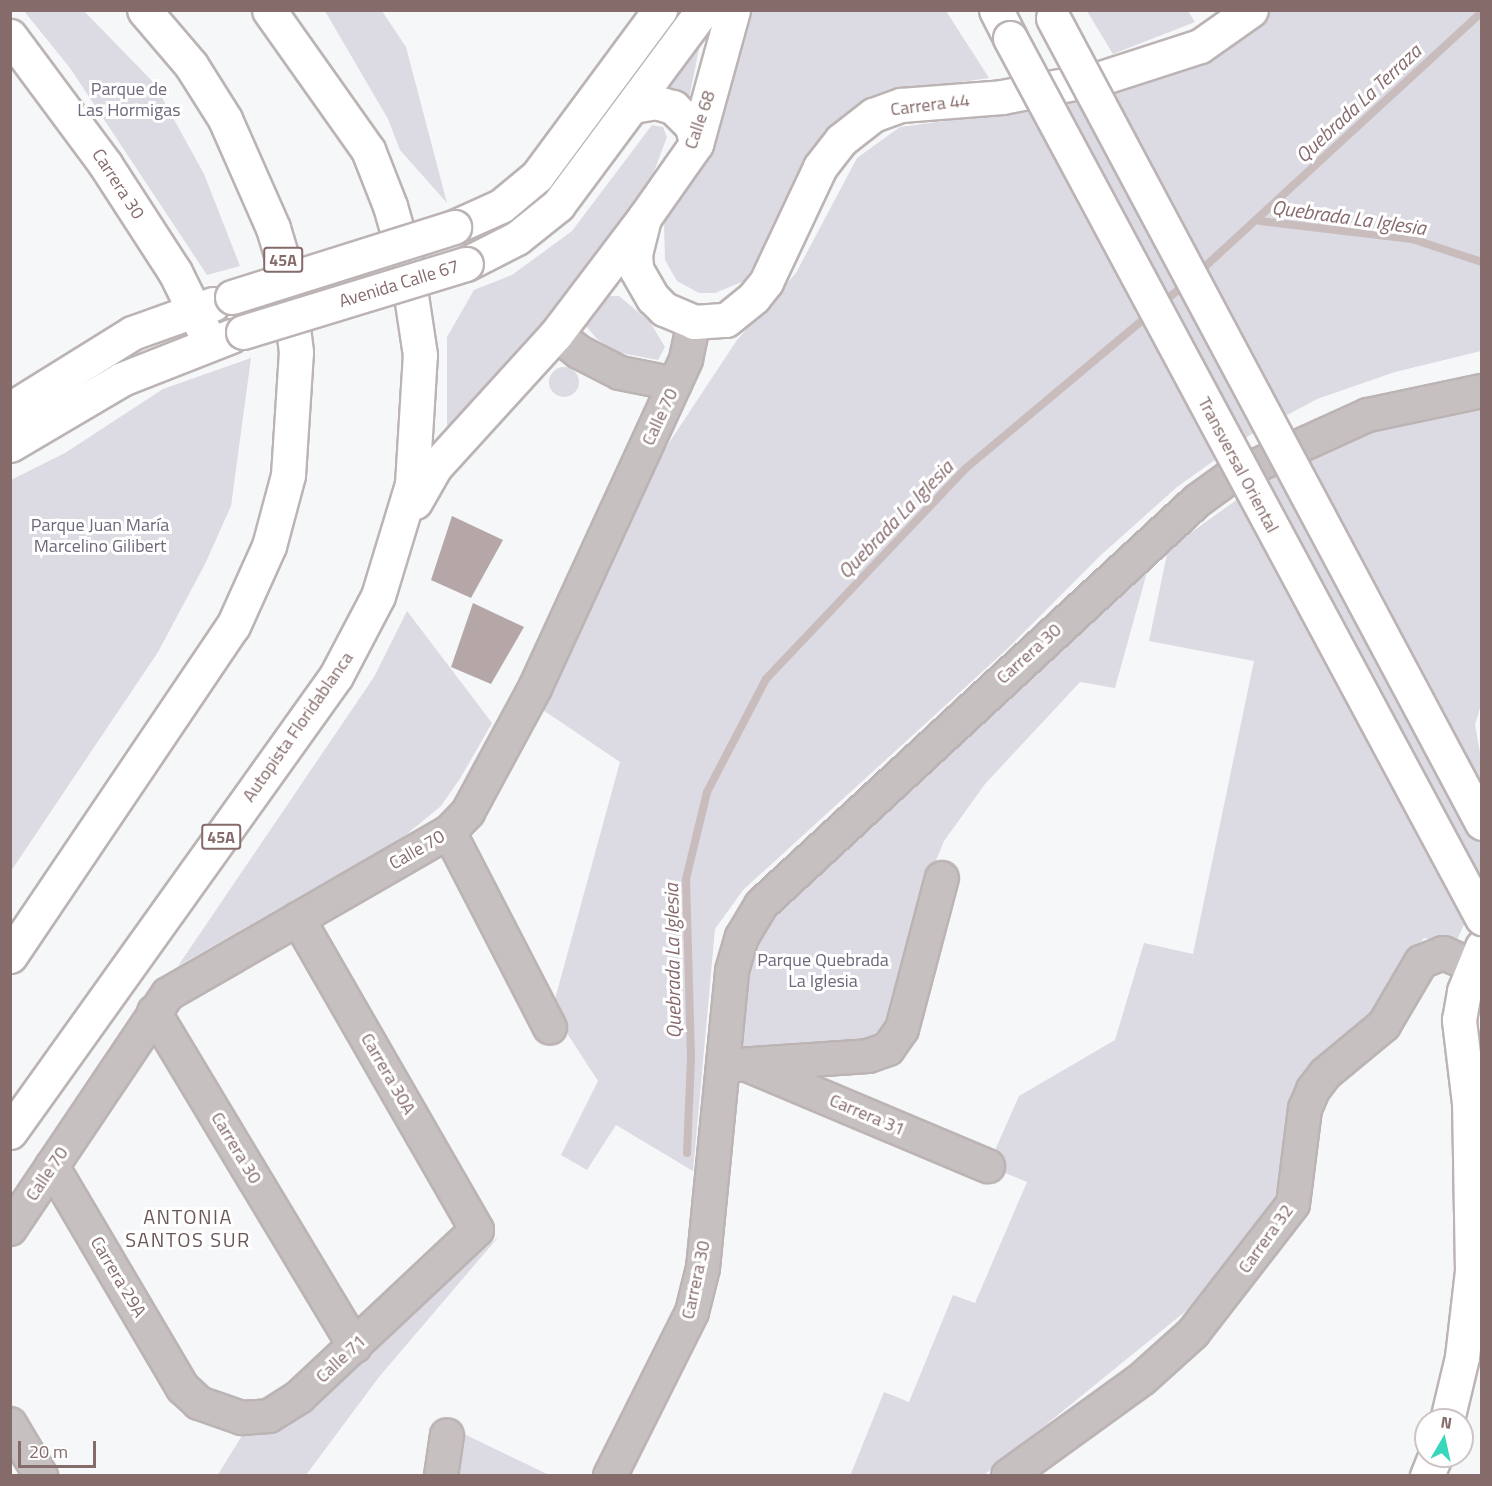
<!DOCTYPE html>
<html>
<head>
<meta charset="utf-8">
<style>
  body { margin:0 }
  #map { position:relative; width:1492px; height:1486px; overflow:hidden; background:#f6f7f8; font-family:"Titillium Web",sans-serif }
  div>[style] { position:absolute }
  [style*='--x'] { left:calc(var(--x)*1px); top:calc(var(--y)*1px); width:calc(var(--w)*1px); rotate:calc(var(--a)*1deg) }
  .green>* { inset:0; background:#dcdae2 }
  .round { border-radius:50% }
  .stream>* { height:8px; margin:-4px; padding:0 4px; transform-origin:4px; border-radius:4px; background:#c9bcbd }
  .building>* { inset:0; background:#b5a7a8 }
  .roads { filter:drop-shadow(2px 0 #bcb4b4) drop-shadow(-2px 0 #bcb4b4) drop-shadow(0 2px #bcb4b4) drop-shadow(0 -2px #bcb4b4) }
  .minor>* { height:32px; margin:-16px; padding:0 16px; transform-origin:16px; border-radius:16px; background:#c7c0c0 }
  .major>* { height:33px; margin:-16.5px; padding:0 16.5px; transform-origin:16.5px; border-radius:16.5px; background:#fff }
  .highway>* { height:33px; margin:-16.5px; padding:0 16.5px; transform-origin:16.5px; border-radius:16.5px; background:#fff }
  .bridges { filter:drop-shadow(2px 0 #bcb4b4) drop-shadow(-2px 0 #bcb4b4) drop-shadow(0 2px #bcb4b4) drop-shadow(0 -2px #bcb4b4) }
  .major-bridge>* { height:33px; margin:-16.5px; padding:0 16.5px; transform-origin:16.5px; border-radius:16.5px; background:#fff }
  span { translate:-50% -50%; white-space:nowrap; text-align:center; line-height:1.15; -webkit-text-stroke:6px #fff; paint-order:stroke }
  .shield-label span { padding:2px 4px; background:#fff; border:2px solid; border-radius:4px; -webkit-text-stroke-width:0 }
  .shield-label { font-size:16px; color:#856b6a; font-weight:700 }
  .park-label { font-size:18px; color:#70687c }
  .street-label { font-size:18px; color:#856b6a }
  .water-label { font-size:20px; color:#876b6e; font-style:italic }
  .neighbourhood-label { font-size:20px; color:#6a5857; letter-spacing:1.5px }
  .frame { position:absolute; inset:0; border:12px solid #856b6a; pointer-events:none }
  .north { position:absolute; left:1414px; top:1408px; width:60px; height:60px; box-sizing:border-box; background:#fff; border:2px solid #cec4c3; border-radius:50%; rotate:9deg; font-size:16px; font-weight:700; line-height:24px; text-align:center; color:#856b6a }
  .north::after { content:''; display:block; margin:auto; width:21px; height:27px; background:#38d7bb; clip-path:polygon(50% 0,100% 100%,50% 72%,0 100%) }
  .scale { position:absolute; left:18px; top:1441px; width:78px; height:27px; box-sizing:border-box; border:3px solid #856b6a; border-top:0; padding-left:8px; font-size:18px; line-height:21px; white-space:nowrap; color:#856b6a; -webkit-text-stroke:4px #fff; paint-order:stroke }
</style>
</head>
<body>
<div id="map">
  <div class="green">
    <div style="clip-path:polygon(24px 11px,84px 11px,154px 83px,204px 174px,240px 266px,207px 275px,70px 68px)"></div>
    <div style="clip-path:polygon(325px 11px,382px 11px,406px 47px,447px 203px,400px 150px,388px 119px)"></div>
    <div style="clip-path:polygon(751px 11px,946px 11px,989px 78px,877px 94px,854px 110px,824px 133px,799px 169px,762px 253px,744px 281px,715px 293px,699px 293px,677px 281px,665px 260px,664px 219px,721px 120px,736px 49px)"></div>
    <div style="clip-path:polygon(1087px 11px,1188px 11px,1195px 22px,1113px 54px)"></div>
    <div style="clip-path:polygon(1272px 11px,1481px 11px,1481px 351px,1395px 372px,1317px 399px,1250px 435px,1177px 487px,1101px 555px,1006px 650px,743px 890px,715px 929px,693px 1171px,616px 1125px,587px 1170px,561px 1155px,598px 1081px,552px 1010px,620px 762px,543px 710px,661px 455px,737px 340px,796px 273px,857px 158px,900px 127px,982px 116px,1143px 84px,1205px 61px)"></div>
    <div style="clip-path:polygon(702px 33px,688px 104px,660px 85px)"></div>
    <div style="clip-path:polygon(652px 125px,663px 127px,667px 137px,650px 182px,566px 296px,447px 429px,447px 337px,474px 290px,512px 275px,572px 231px)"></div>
    <div style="clip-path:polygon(603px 296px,619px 296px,650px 322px,665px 347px,658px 360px,616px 352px,597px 339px,586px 326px,587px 312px)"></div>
    <div style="clip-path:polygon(251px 358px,231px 506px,205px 564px,158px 652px,11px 871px,11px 480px,65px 453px,163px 389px)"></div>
    <div class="round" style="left:549px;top:367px;width:30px;height:30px"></div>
    <div style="clip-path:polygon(1481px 408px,1482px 701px,1475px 725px,1482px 764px,1482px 886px,1455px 944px,1424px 938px,1369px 1015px,1310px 1064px,1294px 1101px,1274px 1203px,1192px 1306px,984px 1475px,850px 1476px,884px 1392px,909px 1402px,953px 1295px,975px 1303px,1027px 1182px,988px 1166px,1019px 1096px,1115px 1040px,1144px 943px,1193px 954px,1254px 661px,1149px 641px,1168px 549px,1267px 478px,1328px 448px,1392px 425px)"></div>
    <div style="clip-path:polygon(1149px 565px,1115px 688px,1080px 682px,985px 784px,944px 841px,918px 904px,888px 1018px,871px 1040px,742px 1052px,744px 981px,751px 943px,782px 900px)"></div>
    <div style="clip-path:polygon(407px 611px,492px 723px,461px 777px,441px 806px,402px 838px,178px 966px,374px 677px)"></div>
    <div style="clip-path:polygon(500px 1235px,379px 1377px,306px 1475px,217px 1476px,245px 1431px,328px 1390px)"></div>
    <div style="clip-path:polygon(462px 1433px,549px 1475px,454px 1476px)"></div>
  </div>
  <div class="stream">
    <div style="--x:1260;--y:221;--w:153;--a:6.8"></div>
    <div style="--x:1412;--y:239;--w:74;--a:18.2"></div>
    <div style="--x:1198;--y:273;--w:386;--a:-42.6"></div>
    <div style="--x:1161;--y:304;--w:33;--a:-39"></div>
    <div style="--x:687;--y:1153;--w:96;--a:-87.6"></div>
    <div style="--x:691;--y:1057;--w:178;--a:-91.6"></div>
    <div style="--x:686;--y:879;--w:89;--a:-76.4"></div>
    <div style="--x:707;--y:792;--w:127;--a:-62.4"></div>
    <div style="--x:766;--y:679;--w:289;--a:-46.5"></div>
    <div style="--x:965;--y:469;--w:241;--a:-40"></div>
  </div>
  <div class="building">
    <div style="clip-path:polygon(452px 516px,503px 540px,471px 598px,431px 580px)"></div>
    <div style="clip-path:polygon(473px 603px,524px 627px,491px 684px,451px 667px)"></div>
  </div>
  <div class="roads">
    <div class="minor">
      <div style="--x:556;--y:334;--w:29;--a:38"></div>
      <div style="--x:579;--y:352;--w:46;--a:27.1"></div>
      <div style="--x:620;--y:373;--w:56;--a:11.3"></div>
      <div style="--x:449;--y:832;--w:220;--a:62.7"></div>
      <div style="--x:154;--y:1012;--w:390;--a:59"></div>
      <div style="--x:723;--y:1066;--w:145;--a:-3.9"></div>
      <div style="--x:868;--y:1056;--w:21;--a:-19"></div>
      <div style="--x:888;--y:1049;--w:24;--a:-55"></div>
      <div style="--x:902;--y:1029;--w:156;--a:-75.2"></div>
      <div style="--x:752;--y:1067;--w:256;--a:22.8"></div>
      <div style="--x:52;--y:1166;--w:258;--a:59.5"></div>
      <div style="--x:183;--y:1388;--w:22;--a:43"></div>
      <div style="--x:199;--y:1403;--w:46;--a:19.2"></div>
      <div style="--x:242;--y:1418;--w:27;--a:-4"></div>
      <div style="--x:269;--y:1416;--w:36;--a:-32"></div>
      <div style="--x:299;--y:1397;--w:244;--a:-43.2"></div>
      <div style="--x:477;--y:1230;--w:359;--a:-119.9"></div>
      <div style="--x:10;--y:1229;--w:283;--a:-56.1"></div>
      <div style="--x:168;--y:994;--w:324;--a:-30"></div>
      <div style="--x:449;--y:832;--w:28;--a:-46"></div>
      <div style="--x:468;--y:812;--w:141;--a:-61.6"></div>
      <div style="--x:535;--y:688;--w:362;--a:-65.3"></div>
      <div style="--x:686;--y:359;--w:38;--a:-78"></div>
      <div style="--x:10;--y:1424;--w:61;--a:59.2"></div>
      <div style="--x:441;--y:1476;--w:41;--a:-81.7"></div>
      <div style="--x:610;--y:1476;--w:183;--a:-63.4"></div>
      <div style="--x:692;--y:1312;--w:45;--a:-76"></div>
      <div style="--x:703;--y:1268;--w:298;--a:-84.4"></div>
      <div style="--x:732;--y:971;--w:35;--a:-74"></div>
      <div style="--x:742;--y:937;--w:37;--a:-59"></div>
      <div style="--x:761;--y:905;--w:594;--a:-42.82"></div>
      <div style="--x:1197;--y:501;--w:39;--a:-36"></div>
      <div style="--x:1229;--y:478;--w:153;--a:-24.4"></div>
      <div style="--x:1368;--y:415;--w:116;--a:-11.9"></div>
      <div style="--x:1008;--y:1476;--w:165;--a:-35.9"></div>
      <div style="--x:1142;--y:1379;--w:69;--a:-42"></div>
      <div style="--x:1193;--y:1333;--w:163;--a:-52.2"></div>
      <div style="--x:1293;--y:1204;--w:96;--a:-82.8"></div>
      <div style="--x:1305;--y:1109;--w:21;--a:-67"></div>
      <div style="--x:1313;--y:1090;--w:20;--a:-53"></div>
      <div style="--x:1325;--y:1074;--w:77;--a:-39.7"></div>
      <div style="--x:1384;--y:1025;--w:73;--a:-59.6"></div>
      <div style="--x:1421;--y:962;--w:24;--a:-22"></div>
      <div style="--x:1443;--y:953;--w:33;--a:23"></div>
    </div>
    <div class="major">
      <div style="--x:733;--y:10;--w:139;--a:105.4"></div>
      <div style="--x:696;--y:144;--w:90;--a:125.1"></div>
      <div style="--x:644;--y:218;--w:36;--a:104"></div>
      <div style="--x:635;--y:253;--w:16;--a:86"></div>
      <div style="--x:636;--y:269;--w:34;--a:60"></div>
      <div style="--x:653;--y:298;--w:16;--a:45"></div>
      <div style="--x:664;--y:309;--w:33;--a:23"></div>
      <div style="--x:694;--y:322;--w:32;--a:-4"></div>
      <div style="--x:726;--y:320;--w:36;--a:-39"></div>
      <div style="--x:754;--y:297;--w:19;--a:-51"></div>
      <div style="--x:766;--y:282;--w:127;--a:-64.8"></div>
      <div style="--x:820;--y:167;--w:34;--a:-52"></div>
      <div style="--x:841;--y:140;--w:41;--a:-38"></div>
      <div style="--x:873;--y:115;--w:30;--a:-20"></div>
      <div style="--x:901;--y:105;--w:101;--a:-4.5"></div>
      <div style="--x:1002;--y:97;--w:101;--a:-10.9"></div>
      <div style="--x:1101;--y:78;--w:104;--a:-17.9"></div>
      <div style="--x:1200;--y:46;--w:62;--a:-35.2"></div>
      <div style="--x:996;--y:10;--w:31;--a:63"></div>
      <div style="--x:10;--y:36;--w:159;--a:53.4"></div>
      <div style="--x:105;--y:164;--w:129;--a:57.1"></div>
      <div style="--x:175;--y:272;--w:79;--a:63.8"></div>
      <div style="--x:633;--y:106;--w:22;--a:-10"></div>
      <div style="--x:655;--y:102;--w:19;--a:16"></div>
      <div style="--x:673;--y:107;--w:27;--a:45"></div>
      <div style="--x:692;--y:126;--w:18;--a:77"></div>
      <div style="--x:454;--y:227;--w:51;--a:-24.1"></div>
      <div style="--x:501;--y:206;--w:47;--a:-39.8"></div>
      <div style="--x:537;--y:176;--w:207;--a:-53.5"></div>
      <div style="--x:466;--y:264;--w:57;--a:-27"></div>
      <div style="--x:517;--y:238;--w:53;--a:-38.8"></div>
      <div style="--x:558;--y:205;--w:243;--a:-53.4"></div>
      <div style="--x:10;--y:409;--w:144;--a:-31.9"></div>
      <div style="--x:132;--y:333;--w:86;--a:-19.7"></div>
      <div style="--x:10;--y:445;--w:130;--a:-30.5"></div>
      <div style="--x:122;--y:379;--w:117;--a:-21.5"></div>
      <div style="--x:1447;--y:1420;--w:65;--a:-76.6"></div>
      <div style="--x:1462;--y:1357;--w:87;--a:-83.4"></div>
      <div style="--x:1472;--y:1271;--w:168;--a:-91"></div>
      <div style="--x:1469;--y:1103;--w:84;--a:-96.9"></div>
      <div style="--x:1459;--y:1020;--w:29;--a:-80"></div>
      <div style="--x:1464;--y:991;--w:48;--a:-67.8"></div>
      <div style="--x:1427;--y:1476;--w:22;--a:-68"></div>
    </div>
    <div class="highway">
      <div style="--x:415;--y:502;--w:40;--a:-60.3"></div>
      <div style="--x:435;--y:467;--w:180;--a:-47.7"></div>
      <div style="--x:556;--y:334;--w:146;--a:-52.8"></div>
      <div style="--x:10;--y:956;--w:398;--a:-56"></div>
      <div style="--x:233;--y:626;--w:88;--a:-65.8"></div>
      <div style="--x:269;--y:546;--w:73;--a:-75"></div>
      <div style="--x:288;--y:475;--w:123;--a:-86.3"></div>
      <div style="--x:296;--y:352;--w:82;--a:-97"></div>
      <div style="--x:286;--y:271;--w:45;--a:-106.8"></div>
      <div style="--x:273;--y:228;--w:119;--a:-113.8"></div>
      <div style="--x:225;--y:119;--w:64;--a:-122.2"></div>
      <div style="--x:191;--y:65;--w:72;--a:-130.5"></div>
      <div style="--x:10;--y:1132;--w:561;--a:-54.44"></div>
      <div style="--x:336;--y:676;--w:90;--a:-62.3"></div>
      <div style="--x:378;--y:596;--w:117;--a:-73.1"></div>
      <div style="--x:412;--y:484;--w:129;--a:-86.5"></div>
      <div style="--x:420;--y:355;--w:94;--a:-98.6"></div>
      <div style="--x:406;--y:262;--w:58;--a:-105.9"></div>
      <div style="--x:390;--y:206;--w:60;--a:-111.4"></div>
      <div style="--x:368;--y:150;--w:171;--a:-125.3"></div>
    </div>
  </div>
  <div class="bridges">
    <div class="major-bridge">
      <div style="--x:1053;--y:18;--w:912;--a:61.95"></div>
      <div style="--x:1010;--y:38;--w:999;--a:61.79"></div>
      <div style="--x:232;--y:297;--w:233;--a:-17.5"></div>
      <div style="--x:243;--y:332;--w:233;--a:-17"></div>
    </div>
  </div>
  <div class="shield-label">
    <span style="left:283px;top:260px">45A</span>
    <span style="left:221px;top:837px">45A</span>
  </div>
  <div class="park-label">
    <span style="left:129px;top:100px">Parque de<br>Las Hormigas</span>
    <span style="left:100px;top:536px">Parque Juan María<br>Marcelino Gilibert</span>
    <span style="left:823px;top:971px">Parque Quebrada<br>La Iglesia</span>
  </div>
  <div class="street-label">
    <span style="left:930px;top:105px;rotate:-7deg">Carrera 44</span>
    <span style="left:700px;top:120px;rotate:-71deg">Calle 68</span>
    <span style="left:118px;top:184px;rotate:57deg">Carrera 30</span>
    <span style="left:399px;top:284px;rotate:-17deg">Avenida Calle 67</span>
    <span style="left:660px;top:417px;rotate:-65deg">Calle 70</span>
    <span style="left:1238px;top:465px;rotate:62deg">Transversal Oriental</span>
    <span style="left:1029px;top:654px;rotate:-42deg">Carrera 30</span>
    <span style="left:298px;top:727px;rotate:-55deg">Autopista Floridablanca</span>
    <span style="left:417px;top:850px;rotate:-30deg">Calle 70</span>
    <span style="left:388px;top:1074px;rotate:60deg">Carrera 30A</span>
    <span style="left:867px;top:1115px;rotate:23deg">Carrera 31</span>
    <span style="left:236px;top:1148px;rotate:59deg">Carrera 30</span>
    <span style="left:47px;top:1174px;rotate:-56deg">Calle 70</span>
    <span style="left:1266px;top:1239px;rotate:-54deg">Carrera 32</span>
    <span style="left:118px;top:1277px;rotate:59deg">Carrera 29A</span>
    <span style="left:696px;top:1280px;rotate:-78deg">Carrera 30</span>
    <span style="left:341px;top:1359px;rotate:-43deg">Calle 71</span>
  </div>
  <div class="water-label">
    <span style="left:1358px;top:103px;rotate:-43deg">Quebrada La Terraza</span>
    <span style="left:1349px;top:217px;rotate:8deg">Quebrada La Iglesia</span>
    <span style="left:895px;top:519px;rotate:-46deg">Quebrada La Iglesia</span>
    <span style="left:672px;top:961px;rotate:-91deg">Quebrada La Iglesia</span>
  </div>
  <div class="neighbourhood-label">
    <span style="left:188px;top:1228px">ANTONIA<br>SANTOS SUR</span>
  </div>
  <div class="frame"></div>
  <div class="north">N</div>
  <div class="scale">20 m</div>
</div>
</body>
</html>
